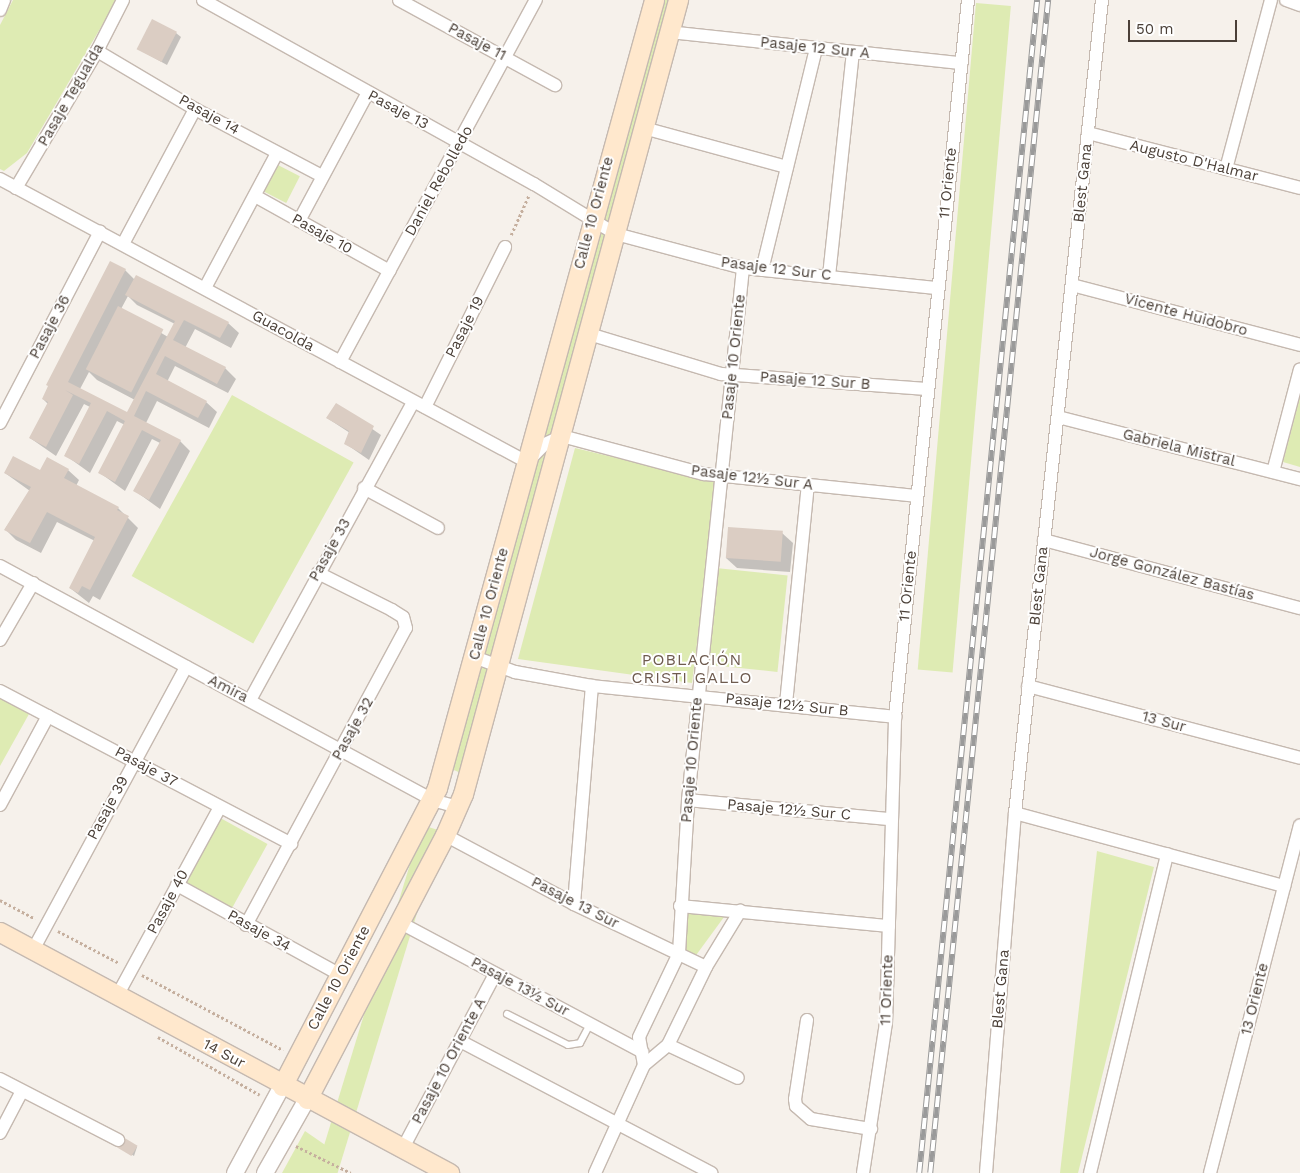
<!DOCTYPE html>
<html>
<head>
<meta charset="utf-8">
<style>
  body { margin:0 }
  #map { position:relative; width:1300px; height:1173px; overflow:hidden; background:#f6f1eb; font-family:"Work Sans",sans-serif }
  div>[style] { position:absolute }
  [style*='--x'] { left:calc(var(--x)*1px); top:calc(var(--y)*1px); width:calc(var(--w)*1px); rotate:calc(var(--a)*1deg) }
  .green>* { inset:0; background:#deebb3; transform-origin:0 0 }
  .shadow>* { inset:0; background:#0003 }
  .building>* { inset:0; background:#dbcdc3; transform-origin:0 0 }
  .path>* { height:2.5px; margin-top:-1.25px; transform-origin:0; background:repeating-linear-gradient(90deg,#c5af9e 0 2.5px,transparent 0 5px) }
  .roads { filter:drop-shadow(1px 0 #c5b9b0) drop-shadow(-1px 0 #c5b9b0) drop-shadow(0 1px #c5b9b0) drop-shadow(0 -1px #c5b9b0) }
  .service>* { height:6px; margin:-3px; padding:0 3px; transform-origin:3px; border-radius:3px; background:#fff }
  .minor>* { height:12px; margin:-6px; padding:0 6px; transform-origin:6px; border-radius:6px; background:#fff }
  .tertiary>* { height:16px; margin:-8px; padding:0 8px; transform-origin:8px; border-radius:8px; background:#fff }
  .secondary>* { height:19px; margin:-9.5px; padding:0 9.5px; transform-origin:9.5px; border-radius:9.5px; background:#ffe8cd }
  .rail>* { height:5.5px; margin-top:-2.75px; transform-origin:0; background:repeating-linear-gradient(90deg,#fff 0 11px,#9a9a9a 0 22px); box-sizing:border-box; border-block:1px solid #9a9a9a }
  span { translate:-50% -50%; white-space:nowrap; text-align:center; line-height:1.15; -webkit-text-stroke:4px #fff; paint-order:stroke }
  .street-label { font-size:15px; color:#4b4038 }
  .neighbourhood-label { font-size:16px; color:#6e5b4f; letter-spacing:1px }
  .scale { position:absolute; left:1128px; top:20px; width:109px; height:22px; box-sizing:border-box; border:2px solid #4b4038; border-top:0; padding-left:6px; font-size:15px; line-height:18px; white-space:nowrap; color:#4b4038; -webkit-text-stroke:4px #fff; paint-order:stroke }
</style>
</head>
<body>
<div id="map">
  <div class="green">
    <div style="clip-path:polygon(13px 0,117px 0,27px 153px,4px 171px,0 169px,0 25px)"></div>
    <div style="clip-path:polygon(659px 0,674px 0,463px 774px,447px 767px)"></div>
    <div style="left:976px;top:3px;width:35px;height:669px;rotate:5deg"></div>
    <div style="left:274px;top:163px;width:29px;height:30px;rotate:27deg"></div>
    <div style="left:232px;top:395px;width:139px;height:207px;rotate:29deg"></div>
    <div style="clip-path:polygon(1300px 397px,1300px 467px,1283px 462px)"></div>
    <div style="clip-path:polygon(575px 448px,717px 482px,692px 683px,518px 659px)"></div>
    <div style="left:716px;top:568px;width:72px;height:97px;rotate:6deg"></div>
    <div style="clip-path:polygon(0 698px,29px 714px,0 766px)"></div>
    <div style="left:215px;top:815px;width:60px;height:73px;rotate:29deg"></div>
    <div style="left:422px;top:825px;width:21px;height:393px;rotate:17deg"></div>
    <div style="clip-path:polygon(1097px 851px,1154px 867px,1078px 1173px,1060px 1173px)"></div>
    <div style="clip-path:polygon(684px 909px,724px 917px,694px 958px,681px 949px)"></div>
    <div style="clip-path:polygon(305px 1131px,331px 1149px,318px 1173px,282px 1173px)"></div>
  </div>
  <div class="shadow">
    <div style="clip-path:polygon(176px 33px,181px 37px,167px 65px,138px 49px)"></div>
    <div style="clip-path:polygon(evenodd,125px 270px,135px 280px,228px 323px,239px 333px,231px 348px,195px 329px,185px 348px,225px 368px,236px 379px,228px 393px,175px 366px,167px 382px,206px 402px,217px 412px,209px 428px,157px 401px,146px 423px,180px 441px,190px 451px,160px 509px,135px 491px,160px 443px,152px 439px,125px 491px,100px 473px,125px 425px,117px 421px,90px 473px,65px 455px,90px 407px,84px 404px,56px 456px,30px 438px,48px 404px,43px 399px,125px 270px,128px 296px,137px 305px,175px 324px,168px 337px,121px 309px,128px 296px,125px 270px,89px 372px,97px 380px,135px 400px,128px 414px,80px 389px,89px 372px)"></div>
    <div style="clip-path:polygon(336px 404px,381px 435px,369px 460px,346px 444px,350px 433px,327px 418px)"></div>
    <div style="clip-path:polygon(68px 470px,79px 480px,76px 486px,118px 508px,138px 528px,100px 600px,93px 596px,89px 603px,70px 588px,95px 541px,57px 522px,41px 553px,16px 540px,5px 529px,30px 491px,5px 473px)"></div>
    <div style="clip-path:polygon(782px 533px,793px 543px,790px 572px,737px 568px,726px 558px)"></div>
    <div style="clip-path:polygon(137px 1147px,134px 1156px,121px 1148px)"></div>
  </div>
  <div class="building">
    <div style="left:152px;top:19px;width:28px;height:34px;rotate:27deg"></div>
    <div style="clip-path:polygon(110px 261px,126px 269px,68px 382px,127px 412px,175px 321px,125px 295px,136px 275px,229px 322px,220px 338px,184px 320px,173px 340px,226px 367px,217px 384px,165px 356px,156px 374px,207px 401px,198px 418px,146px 391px,134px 416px,181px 440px,149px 500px,133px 491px,161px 440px,142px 430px,115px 482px,98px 473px,125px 421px,107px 411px,79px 464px,64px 456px,91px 403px,65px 390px,73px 395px,46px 447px,29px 438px,48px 402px,42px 399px,48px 386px,46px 385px)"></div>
    <div style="left:118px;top:306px;width:51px;height:71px;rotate:27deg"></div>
    <div style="clip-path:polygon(336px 403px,374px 426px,361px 453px,344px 444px,349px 431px,326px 418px)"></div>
    <div style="clip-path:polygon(13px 456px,40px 470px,47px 457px,69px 469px,64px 478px,119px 507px,117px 510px,129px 516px,90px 590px,82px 586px,78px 593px,69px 588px,95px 537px,47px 512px,30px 543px,4px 530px,31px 487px,4px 473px)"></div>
    <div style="left:728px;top:527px;width:55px;height:31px;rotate:4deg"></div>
    <div style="left:123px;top:1137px;width:17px;height:12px;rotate:31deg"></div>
  </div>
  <div class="path">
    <div style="--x:511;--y:235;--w:44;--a:-65.8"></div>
    <div style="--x:0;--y:900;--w:40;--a:28"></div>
    <div style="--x:58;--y:931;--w:69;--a:27.7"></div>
    <div style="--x:142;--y:975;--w:160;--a:28"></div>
    <div style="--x:158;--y:1037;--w:117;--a:29.6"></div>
    <div style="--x:296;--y:1146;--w:61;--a:26.1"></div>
  </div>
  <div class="roads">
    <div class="service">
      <div style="--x:507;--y:1014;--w:68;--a:26.9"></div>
      <div style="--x:568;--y:1045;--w:12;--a:-9"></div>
      <div style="--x:580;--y:1043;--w:21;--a:-62"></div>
    </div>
    <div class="minor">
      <div style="--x:203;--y:0;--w:379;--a:29.1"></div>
      <div style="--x:534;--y:184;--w:96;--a:31.4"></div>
      <div style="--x:616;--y:234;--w:131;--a:15"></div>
      <div style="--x:743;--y:268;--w:195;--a:5.9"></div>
      <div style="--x:399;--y:0;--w:178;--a:28.6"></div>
      <div style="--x:1286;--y:0;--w:15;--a:20"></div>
      <div style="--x:0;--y:10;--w:11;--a:-68"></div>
      <div style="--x:669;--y:32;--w:294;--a:6.1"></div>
      <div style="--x:97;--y:51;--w:114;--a:30.6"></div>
      <div style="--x:195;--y:109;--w:144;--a:27.8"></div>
      <div style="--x:644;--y:128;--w:148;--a:15.3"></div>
      <div style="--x:1088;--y:133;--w:219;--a:14.5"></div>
      <div style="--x:1226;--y:169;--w:175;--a:-75.1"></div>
      <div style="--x:0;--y:179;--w:598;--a:28.24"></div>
      <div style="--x:527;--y:462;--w:25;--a:-45"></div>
      <div style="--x:545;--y:444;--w:19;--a:-25"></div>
      <div style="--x:562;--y:436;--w:147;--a:15"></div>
      <div style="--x:704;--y:474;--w:214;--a:5.9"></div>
      <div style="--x:16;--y:188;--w:159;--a:-59.4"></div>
      <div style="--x:97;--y:51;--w:57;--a:-63"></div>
      <div style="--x:255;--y:196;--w:154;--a:29.1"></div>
      <div style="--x:299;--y:221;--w:144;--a:-61.8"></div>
      <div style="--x:123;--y:244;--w:153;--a:-61.9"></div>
      <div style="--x:762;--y:270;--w:228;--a:-76.3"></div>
      <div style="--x:829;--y:276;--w:225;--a:-83.9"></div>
      <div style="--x:1072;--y:285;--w:236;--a:14.7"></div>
      <div style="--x:205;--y:288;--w:153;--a:-61.9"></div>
      <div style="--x:589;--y:334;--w:138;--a:16.9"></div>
      <div style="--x:721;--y:374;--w:207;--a:4.2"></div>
      <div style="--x:340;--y:362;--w:412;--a:-61.6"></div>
      <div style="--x:425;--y:407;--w:179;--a:-63.4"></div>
      <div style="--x:1058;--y:417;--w:250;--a:14.4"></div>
      <div style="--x:0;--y:423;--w:216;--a:-62.4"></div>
      <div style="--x:1273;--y:472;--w:106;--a:-75.3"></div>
      <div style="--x:364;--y:488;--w:84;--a:28.4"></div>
      <div style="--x:1044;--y:540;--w:265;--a:14.9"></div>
      <div style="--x:0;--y:566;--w:491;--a:28.4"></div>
      <div style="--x:432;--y:800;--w:27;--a:15"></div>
      <div style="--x:0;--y:640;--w:66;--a:-59.9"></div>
      <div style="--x:474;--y:657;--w:44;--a:20.1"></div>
      <div style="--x:515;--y:672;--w:78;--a:10.3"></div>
      <div style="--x:592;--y:686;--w:305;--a:5.8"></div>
      <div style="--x:1028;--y:686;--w:281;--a:14.8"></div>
      <div style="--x:0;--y:691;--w:329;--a:27.7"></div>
      <div style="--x:250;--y:700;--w:340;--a:-61.3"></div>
      <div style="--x:786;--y:704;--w:220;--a:-84.3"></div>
      <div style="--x:688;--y:800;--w:203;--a:5.4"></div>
      <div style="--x:0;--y:805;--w:101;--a:-61.7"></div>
      <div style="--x:1015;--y:813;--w:279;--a:15.2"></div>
      <div style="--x:445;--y:835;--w:146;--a:28.1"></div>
      <div style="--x:574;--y:904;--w:146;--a:25.5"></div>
      <div style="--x:177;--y:885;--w:187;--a:28.8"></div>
      <div style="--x:574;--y:904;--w:219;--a:-85.3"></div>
      <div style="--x:680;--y:906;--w:210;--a:5.5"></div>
      <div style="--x:399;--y:922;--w:276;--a:28.1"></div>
      <div style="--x:246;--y:925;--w:337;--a:-61.7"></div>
      <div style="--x:406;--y:628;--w:11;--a:-105"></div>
      <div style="--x:403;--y:617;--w:13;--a:-148"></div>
      <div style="--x:392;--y:610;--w:83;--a:-153.4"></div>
      <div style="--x:33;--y:950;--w:322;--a:-61.6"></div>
      <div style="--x:117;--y:996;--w:215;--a:-61.4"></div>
      <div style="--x:807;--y:1020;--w:80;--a:98.6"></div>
      <div style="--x:795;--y:1099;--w:7;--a:82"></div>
      <div style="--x:796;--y:1106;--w:20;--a:41"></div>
      <div style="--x:811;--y:1119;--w:61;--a:9.5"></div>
      <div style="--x:460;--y:1041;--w:284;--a:27.7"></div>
      <div style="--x:668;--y:1045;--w:77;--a:25.2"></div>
      <div style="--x:644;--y:1065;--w:28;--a:-100"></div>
      <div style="--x:639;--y:1037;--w:93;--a:-64.5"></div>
      <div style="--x:679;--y:953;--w:153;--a:-86.6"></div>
      <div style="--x:688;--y:800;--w:535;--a:-84.1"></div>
      <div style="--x:0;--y:1079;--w:133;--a:27.3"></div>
      <div style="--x:0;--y:1133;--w:47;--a:-62.4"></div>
      <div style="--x:403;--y:1148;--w:197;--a:-62.1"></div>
      <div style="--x:595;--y:1173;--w:119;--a:-65.6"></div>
      <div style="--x:644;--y:1065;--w:31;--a:-40"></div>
      <div style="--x:668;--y:1045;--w:87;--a:-64"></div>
      <div style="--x:706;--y:967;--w:66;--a:-58.7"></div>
      <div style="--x:863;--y:1173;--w:152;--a:-81.3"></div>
      <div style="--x:886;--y:1023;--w:306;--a:-88.3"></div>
      <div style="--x:895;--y:717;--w:721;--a:-84.19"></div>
      <div style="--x:986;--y:1173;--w:361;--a:-85.4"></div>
      <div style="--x:1015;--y:813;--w:818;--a:-83.89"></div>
      <div style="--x:1090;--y:1173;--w:328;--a:-76.4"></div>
      <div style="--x:1210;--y:1173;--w:359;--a:-75.5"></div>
    </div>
    <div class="tertiary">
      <div style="--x:235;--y:1173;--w:99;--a:-61.6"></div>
      <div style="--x:265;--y:1173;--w:85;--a:-60.4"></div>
    </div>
    <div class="secondary">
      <div style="--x:0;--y:932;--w:510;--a:28.22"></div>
      <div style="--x:282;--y:1086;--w:336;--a:-62.5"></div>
      <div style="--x:437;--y:788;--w:817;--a:-74.6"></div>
      <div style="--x:307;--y:1099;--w:298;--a:-62.4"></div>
      <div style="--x:445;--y:835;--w:45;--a:-66.3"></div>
      <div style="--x:463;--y:794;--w:823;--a:-74.85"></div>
    </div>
  </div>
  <div class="rail">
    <div style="--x:919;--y:1173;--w:1179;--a:-84.26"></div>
    <div style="--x:930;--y:1173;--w:1179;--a:-84.26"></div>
  </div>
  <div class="street-label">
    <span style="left:477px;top:42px;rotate:28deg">Pasaje 11</span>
    <span style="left:815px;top:48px;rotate:6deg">Pasaje 12 Sur A</span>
    <span style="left:71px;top:95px;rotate:-60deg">Pasaje Tegualda</span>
    <span style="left:398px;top:110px;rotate:28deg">Pasaje 13</span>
    <span style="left:209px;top:115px;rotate:29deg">Pasaje 14</span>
    <span style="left:1194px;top:161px;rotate:14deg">Augusto D'Halmar</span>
    <span style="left:439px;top:181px;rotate:-61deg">Daniel Rebolledo</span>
    <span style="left:948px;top:183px;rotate:-84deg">11 Oriente</span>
    <span style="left:1083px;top:183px;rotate:-84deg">Blest Gana</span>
    <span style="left:594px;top:213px;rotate:-75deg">Calle 10 Oriente</span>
    <span style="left:322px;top:234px;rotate:29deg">Pasaje 10</span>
    <span style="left:776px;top:269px;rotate:7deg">Pasaje 12 Sur C</span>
    <span style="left:1186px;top:315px;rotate:15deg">Vicente Huidobro</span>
    <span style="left:50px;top:327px;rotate:-62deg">Pasaje 36</span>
    <span style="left:465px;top:327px;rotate:-63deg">Pasaje 19</span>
    <span style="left:283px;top:331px;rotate:29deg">Guacolda</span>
    <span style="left:734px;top:357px;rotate:-84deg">Pasaje 10 Oriente</span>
    <span style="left:815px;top:381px;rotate:4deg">Pasaje 12 Sur B</span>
    <span style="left:1179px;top:448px;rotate:14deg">Gabriela Mistral</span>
    <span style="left:752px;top:478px;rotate:7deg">Pasaje 12½ Sur A</span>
    <span style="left:330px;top:550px;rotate:-61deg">Pasaje 33</span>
    <span style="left:1172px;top:574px;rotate:15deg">Jorge González Bastías</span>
    <span style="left:908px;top:586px;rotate:-84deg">11 Oriente</span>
    <span style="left:1039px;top:586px;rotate:-84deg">Blest Gana</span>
    <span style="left:489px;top:604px;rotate:-75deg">Calle 10 Oriente</span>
    <span style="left:228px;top:689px;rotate:27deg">Amira</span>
    <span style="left:787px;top:705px;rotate:6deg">Pasaje 12½ Sur B</span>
    <span style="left:1164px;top:722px;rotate:15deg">13 Sur</span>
    <span style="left:353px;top:729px;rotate:-61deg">Pasaje 32</span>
    <span style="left:692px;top:760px;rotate:-85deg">Pasaje 10 Oriente</span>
    <span style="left:146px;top:767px;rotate:28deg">Pasaje 37</span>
    <span style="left:108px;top:808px;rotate:-62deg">Pasaje 39</span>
    <span style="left:789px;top:810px;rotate:5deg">Pasaje 12½ Sur C</span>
    <span style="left:168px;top:902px;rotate:-62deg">Pasaje 40</span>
    <span style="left:575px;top:903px;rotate:27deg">Pasaje 13 Sur</span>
    <span style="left:259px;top:931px;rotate:29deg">Pasaje 34</span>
    <span style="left:339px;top:978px;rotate:-62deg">Calle 10 Oriente</span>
    <span style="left:520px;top:987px;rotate:28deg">Pasaje 13½ Sur</span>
    <span style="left:1001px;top:989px;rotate:-85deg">Blest Gana</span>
    <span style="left:887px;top:990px;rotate:-88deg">11 Oriente</span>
    <span style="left:1255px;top:999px;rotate:-76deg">13 Oriente</span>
    <span style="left:224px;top:1054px;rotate:28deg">14 Sur</span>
    <span style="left:449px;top:1061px;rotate:-62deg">Pasaje 10 Oriente A</span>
  </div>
  <div class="neighbourhood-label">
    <span style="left:692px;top:669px">POBLACIÓN<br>CRISTI GALLO</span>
  </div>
  <div class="scale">50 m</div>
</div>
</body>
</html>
